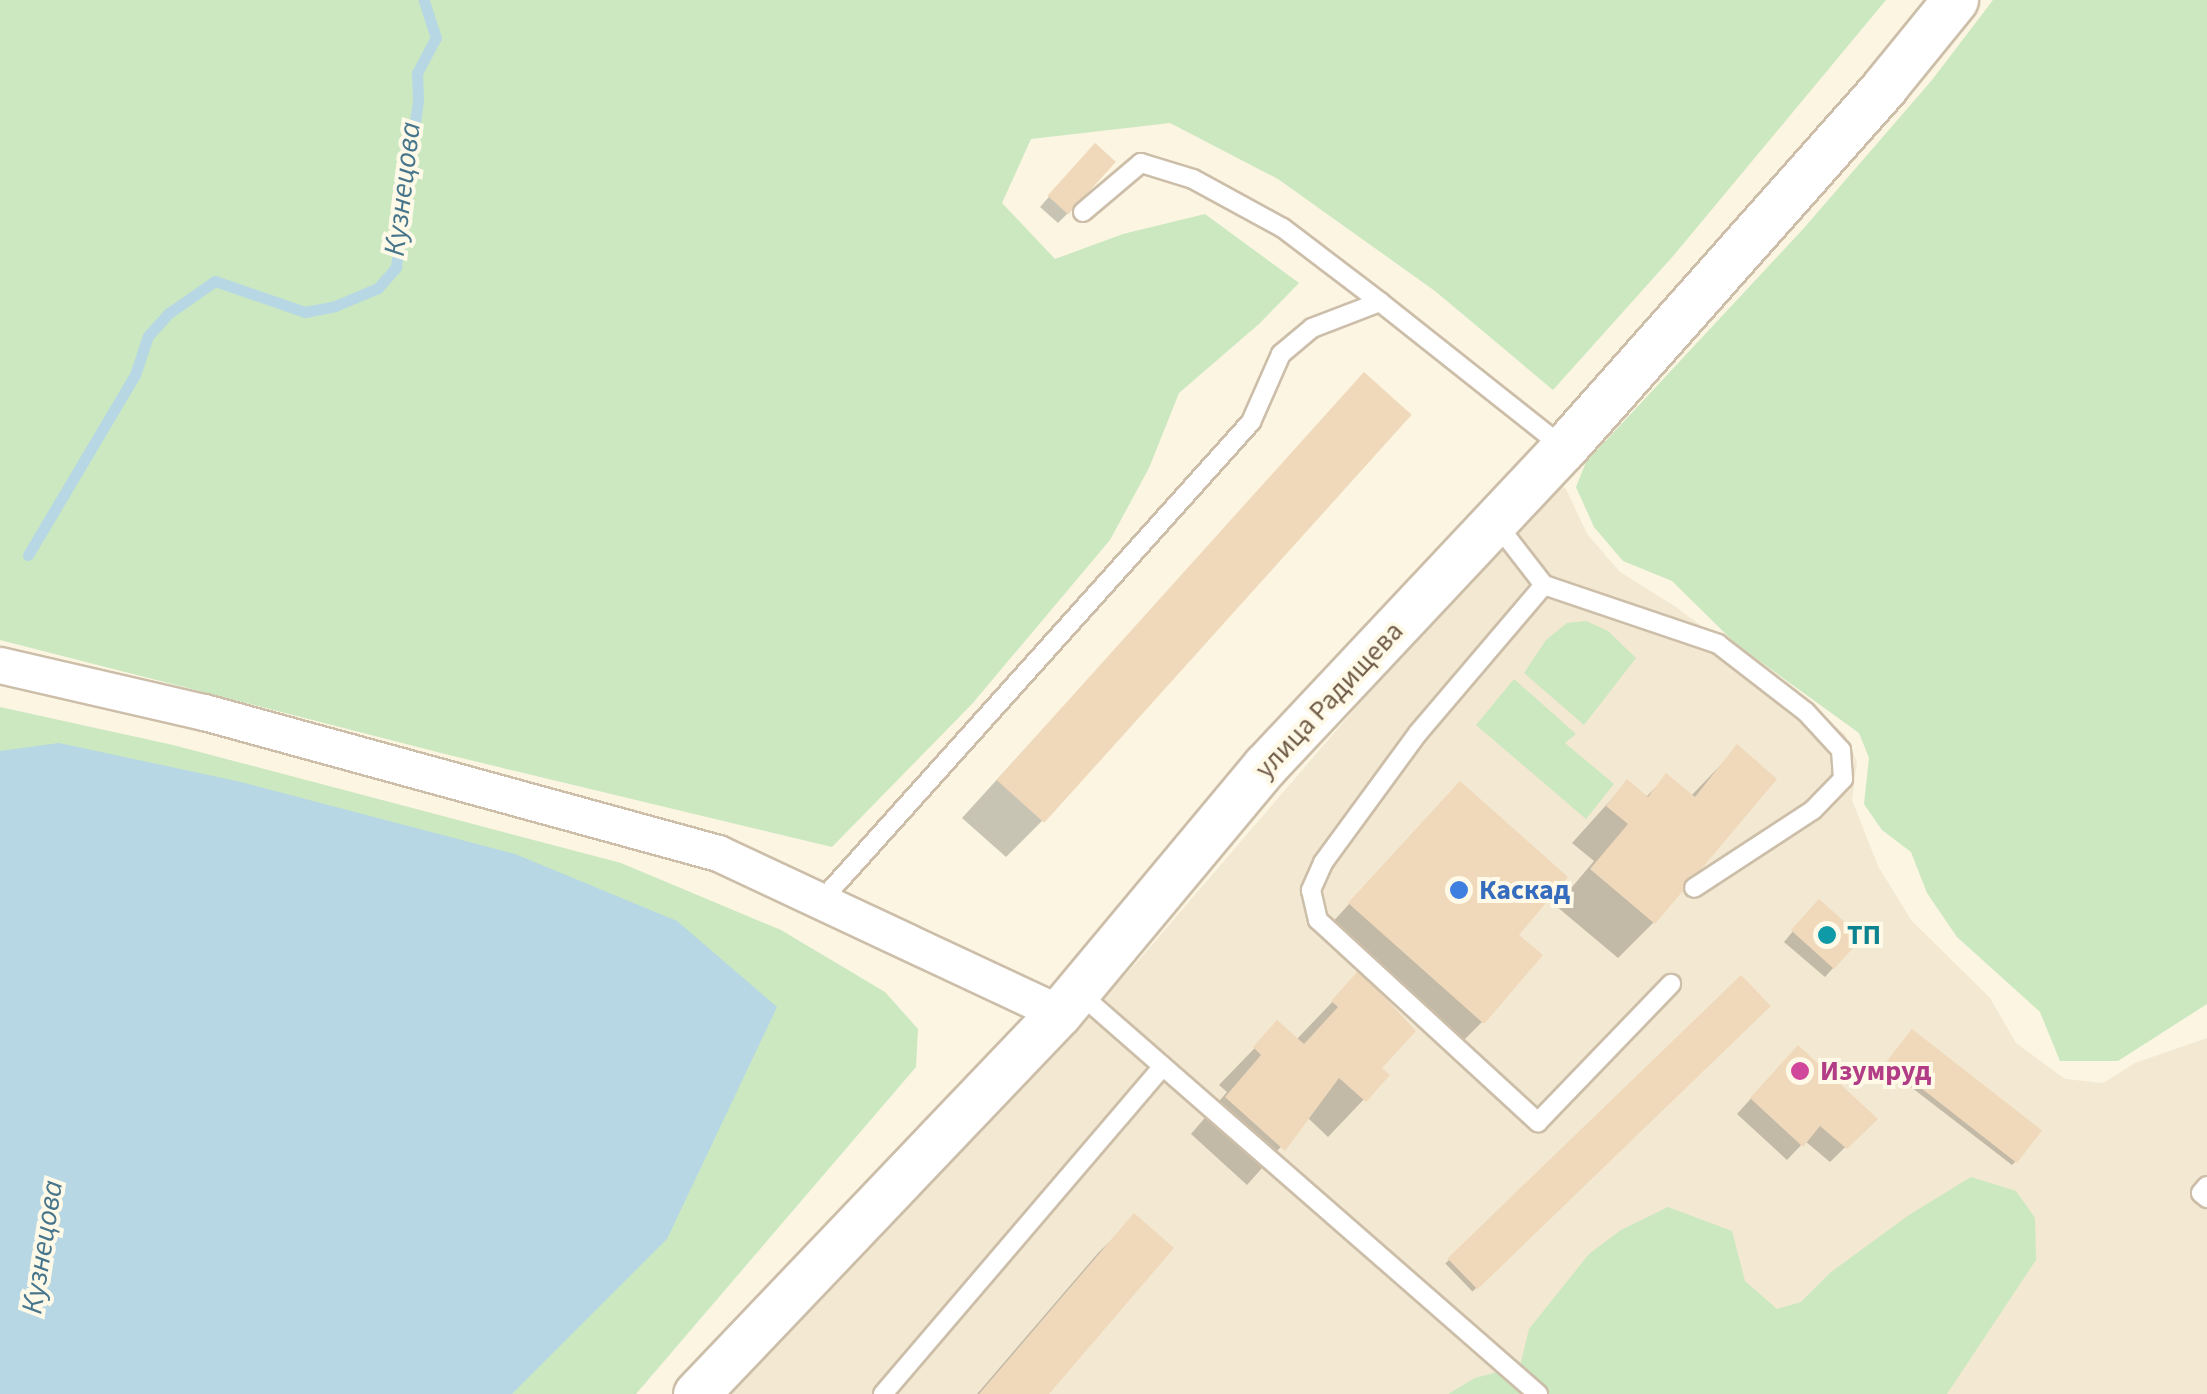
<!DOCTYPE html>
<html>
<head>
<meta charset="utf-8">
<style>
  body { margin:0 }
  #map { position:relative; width:2207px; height:1394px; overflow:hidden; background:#fbf5e2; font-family:"Source Sans 3",sans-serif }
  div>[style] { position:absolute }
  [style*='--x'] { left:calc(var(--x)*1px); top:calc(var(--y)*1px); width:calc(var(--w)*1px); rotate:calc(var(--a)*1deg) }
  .residential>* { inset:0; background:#f3e8d1 }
  .green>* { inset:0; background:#cbe8c1 }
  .water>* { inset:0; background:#b7d7e4 }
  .shadow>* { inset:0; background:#0003; transform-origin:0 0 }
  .stream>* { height:11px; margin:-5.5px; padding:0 5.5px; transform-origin:5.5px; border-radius:5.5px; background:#b7d7e4 }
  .building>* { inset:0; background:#f0d8ba; transform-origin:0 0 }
  .roads { filter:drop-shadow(2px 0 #ccbea9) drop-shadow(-2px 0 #ccbea9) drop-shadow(0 2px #ccbea9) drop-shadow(0 -2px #ccbea9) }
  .service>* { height:18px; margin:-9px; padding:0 9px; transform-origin:9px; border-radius:9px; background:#fff }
  .minor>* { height:35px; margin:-17.5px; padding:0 17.5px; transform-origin:17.5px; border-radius:17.5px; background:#fff }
  .tertiary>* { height:45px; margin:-22.5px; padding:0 22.5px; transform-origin:22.5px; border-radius:22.5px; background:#fff }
  .dots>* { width:28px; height:28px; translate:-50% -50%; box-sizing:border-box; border:5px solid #fff9e8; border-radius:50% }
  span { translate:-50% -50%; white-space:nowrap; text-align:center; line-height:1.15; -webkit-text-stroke:8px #fff9e8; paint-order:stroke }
  .street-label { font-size:28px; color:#725e49 }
  .shop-label { font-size:28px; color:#366cbe; font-weight:700 }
  .left { translate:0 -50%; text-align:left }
  .culture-label { font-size:28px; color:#0d838f; font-weight:700 }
  .hotel-label { font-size:28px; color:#b23c85; font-weight:700 }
  .water-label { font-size:30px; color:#47768c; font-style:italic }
</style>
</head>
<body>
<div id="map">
  <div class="residential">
    <div style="clip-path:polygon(1558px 484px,1566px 489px,1587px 534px,1620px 572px,1676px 607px,1845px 734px,1857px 762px,1852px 800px,1878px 866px,1911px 920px,1990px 998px,2016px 1043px,2065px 1079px,2103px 1083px,2135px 1063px,2207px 1038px,2207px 1394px,732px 1394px,1138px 961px,1445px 604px)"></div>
  </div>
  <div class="green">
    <div style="clip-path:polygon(0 0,1886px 0,1674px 255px,1553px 390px,1435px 291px,1278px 179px,1170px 123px,1031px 139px,1002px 203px,1055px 259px,1123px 234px,1205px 214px,1299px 283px,1259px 324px,1179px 393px,1149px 468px,1110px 540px,972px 704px,832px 847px,449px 755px,0 640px)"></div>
    <div style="clip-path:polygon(1993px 0,2207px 0,2207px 1004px,2118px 1061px,2060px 1061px,2040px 1012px,1957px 937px,1927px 893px,1911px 852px,1882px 830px,1864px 804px,1869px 758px,1859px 733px,1736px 644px,1672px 581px,1623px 561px,1594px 527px,1576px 487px,1586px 462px,1804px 228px,1932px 80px)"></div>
    <div style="clip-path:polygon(1586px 621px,1608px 631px,1636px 658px,1584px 725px,1524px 673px,1546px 640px,1567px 623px)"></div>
    <div style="clip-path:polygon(1514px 679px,1576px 734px,1565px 743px,1614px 784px,1586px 819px,1476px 725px)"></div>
    <div style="clip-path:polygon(0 707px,173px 745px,621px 863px,781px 930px,885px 992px,918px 1029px,916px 1067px,636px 1394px,0 1394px)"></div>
    <div style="clip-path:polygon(1971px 1177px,2016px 1191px,2035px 1218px,2036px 1260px,1947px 1394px,1448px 1394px,1475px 1378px,1520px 1366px,1529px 1329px,1589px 1254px,1621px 1230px,1668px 1207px,1732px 1231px,1745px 1281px,1777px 1309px,1801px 1302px,1831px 1272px,1909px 1215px)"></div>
  </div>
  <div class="water">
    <div style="clip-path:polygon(59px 743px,241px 782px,515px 854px,677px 921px,777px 1007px,667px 1239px,512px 1394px,0 1394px,0 751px)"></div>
  </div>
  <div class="shadow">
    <div style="clip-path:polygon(1085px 156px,1068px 213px,1058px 223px,1040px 207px)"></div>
    <div style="clip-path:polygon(1364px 376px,1042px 821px,1006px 857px,962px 818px)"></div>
    <div style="clip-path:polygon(1737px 748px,1654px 922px,1618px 958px,1556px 906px,1594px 861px,1572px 843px,1627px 782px,1645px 798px,1666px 777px,1690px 797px)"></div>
    <div style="clip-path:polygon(1440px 804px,1515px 936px,1482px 1022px,1462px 1042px,1330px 925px)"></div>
    <div style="clip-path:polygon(1809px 912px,1834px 967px,1825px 977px,1784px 942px)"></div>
    <div style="clip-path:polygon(1359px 974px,1379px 1069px,1387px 1075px,1328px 1137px,1307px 1117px,1247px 1185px,1191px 1134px,1227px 1092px,1219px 1085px,1278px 1024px,1296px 1040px)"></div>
    <div style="left:1741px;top:978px;width:39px;height:411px;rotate:46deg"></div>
    <div style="clip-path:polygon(1909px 1036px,2016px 1161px,2012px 1165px,1885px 1067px)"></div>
    <div style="clip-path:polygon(1783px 1063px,1874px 1119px,1830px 1162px,1805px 1141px,1787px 1160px,1737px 1114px)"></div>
    <div style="clip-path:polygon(1135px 1217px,1046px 1394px,977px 1394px,1098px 1253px)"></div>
  </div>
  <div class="stream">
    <div style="--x:28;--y:555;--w:209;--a:-59.3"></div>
    <div style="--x:135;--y:375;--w:41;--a:-71.6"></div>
    <div style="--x:148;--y:336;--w:31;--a:-48"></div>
    <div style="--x:169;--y:313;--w:56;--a:-34.8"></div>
    <div style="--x:215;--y:281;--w:95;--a:19"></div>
    <div style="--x:305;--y:312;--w:31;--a:-11"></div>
    <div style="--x:335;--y:306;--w:47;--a:-22.7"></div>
    <div style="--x:378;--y:288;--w:28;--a:-49"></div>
    <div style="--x:396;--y:267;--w:168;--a:-82.5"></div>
    <div style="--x:418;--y:100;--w:27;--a:-92"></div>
    <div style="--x:417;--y:73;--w:40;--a:-62"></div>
    <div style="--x:436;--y:38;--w:40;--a:-108"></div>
  </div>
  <div class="building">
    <div style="left:1095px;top:143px;width:28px;height:71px;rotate:42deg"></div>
    <div style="left:1364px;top:372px;width:64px;height:549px;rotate:42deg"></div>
    <div style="clip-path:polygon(1737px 744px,1777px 779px,1655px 924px,1590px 869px,1628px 824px,1606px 806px,1627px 779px,1648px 797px,1666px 773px,1695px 797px)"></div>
    <div style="clip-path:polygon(1460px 781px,1568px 877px,1519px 935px,1543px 955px,1484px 1024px,1348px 903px)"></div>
    <div style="left:1819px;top:899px;width:58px;height:42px;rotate:42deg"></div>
    <div style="clip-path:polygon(1359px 970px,1416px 1031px,1382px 1068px,1390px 1075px,1366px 1102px,1339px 1078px,1285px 1151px,1225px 1097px,1261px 1055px,1253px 1047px,1277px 1020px,1304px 1044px,1338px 1007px,1331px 1001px)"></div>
    <div style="left:1741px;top:975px;width:43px;height:408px;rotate:46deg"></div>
    <div style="left:1912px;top:1029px;width:165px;height:41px;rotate:38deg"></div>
    <div style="clip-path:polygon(1798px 1045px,1878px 1119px,1847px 1149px,1820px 1126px,1803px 1147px,1750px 1098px)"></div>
    <div style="clip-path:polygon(1134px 1213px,1174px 1248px,1049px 1394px,979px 1394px)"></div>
  </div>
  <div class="roads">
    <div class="service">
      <div style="--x:1083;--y:212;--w:76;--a:-40.2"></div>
      <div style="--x:1141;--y:163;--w:54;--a:17.1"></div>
      <div style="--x:1193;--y:179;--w:102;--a:28.6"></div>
      <div style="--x:1283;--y:228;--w:122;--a:37.3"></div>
      <div style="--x:1496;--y:523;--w:78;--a:52.3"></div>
      <div style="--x:1544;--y:585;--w:184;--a:18.7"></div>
      <div style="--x:1718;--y:644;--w:111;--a:37.7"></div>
      <div style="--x:1806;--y:712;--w:52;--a:47.4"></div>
      <div style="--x:1841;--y:750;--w:29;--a:86"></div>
      <div style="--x:1843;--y:779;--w:43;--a:134.1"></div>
      <div style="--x:1813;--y:810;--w:142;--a:146.8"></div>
      <div style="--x:1544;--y:585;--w:194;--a:130.4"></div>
      <div style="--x:1418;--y:733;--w:161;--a:126.2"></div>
      <div style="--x:1323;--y:863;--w:30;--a:114"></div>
      <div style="--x:1311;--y:890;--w:31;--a:77"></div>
      <div style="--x:1318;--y:920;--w:299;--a:42.6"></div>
      <div style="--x:1538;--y:1122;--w:192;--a:-46.1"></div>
      <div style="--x:821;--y:901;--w:644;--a:-48.09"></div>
      <div style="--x:1251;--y:422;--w:74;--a:-66.2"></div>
      <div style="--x:1281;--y:354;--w:40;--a:-40"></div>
      <div style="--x:1312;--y:328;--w:73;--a:-20.9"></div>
      <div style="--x:1380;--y:302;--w:233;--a:38.4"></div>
      <div style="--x:1078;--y:992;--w:611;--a:41.15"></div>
      <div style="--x:2207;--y:1186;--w:9;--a:131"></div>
      <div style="--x:2201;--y:1193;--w:8;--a:40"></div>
      <div style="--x:883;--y:1394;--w:431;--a:-49.5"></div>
    </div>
    <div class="minor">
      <div style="--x:0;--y:665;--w:209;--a:13"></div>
      <div style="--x:204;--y:712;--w:533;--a:15.34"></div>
      <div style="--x:718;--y:853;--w:377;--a:25.1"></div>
    </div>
    <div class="tertiary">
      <div style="--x:696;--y:1394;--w:526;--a:-46.39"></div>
      <div style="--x:1059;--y:1013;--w:322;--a:-50.2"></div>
      <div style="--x:1265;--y:766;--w:436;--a:-46.8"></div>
      <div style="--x:1564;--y:448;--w:484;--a:-48.4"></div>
      <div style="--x:1885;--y:86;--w:111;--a:-50.9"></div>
    </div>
  </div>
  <div class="dots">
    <div style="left:1459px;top:890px;background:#3f7fe0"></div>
    <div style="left:1827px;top:935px;background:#0f9aa8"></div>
    <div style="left:1800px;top:1071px;background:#d1479c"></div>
  </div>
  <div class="street-label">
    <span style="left:1329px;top:700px;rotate:-47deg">улица Радищева</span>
  </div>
  <div class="shop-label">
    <span class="left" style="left:1479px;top:890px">Каскад</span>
  </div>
  <div class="culture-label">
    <span class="left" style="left:1847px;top:935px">ТП</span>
  </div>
  <div class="hotel-label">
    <span class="left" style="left:1820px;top:1071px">Изумруд</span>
  </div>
  <div class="water-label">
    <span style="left:403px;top:189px;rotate:-83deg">Кузнецова</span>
    <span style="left:43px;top:1247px;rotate:-81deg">Кузнецова</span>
  </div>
</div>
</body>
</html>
